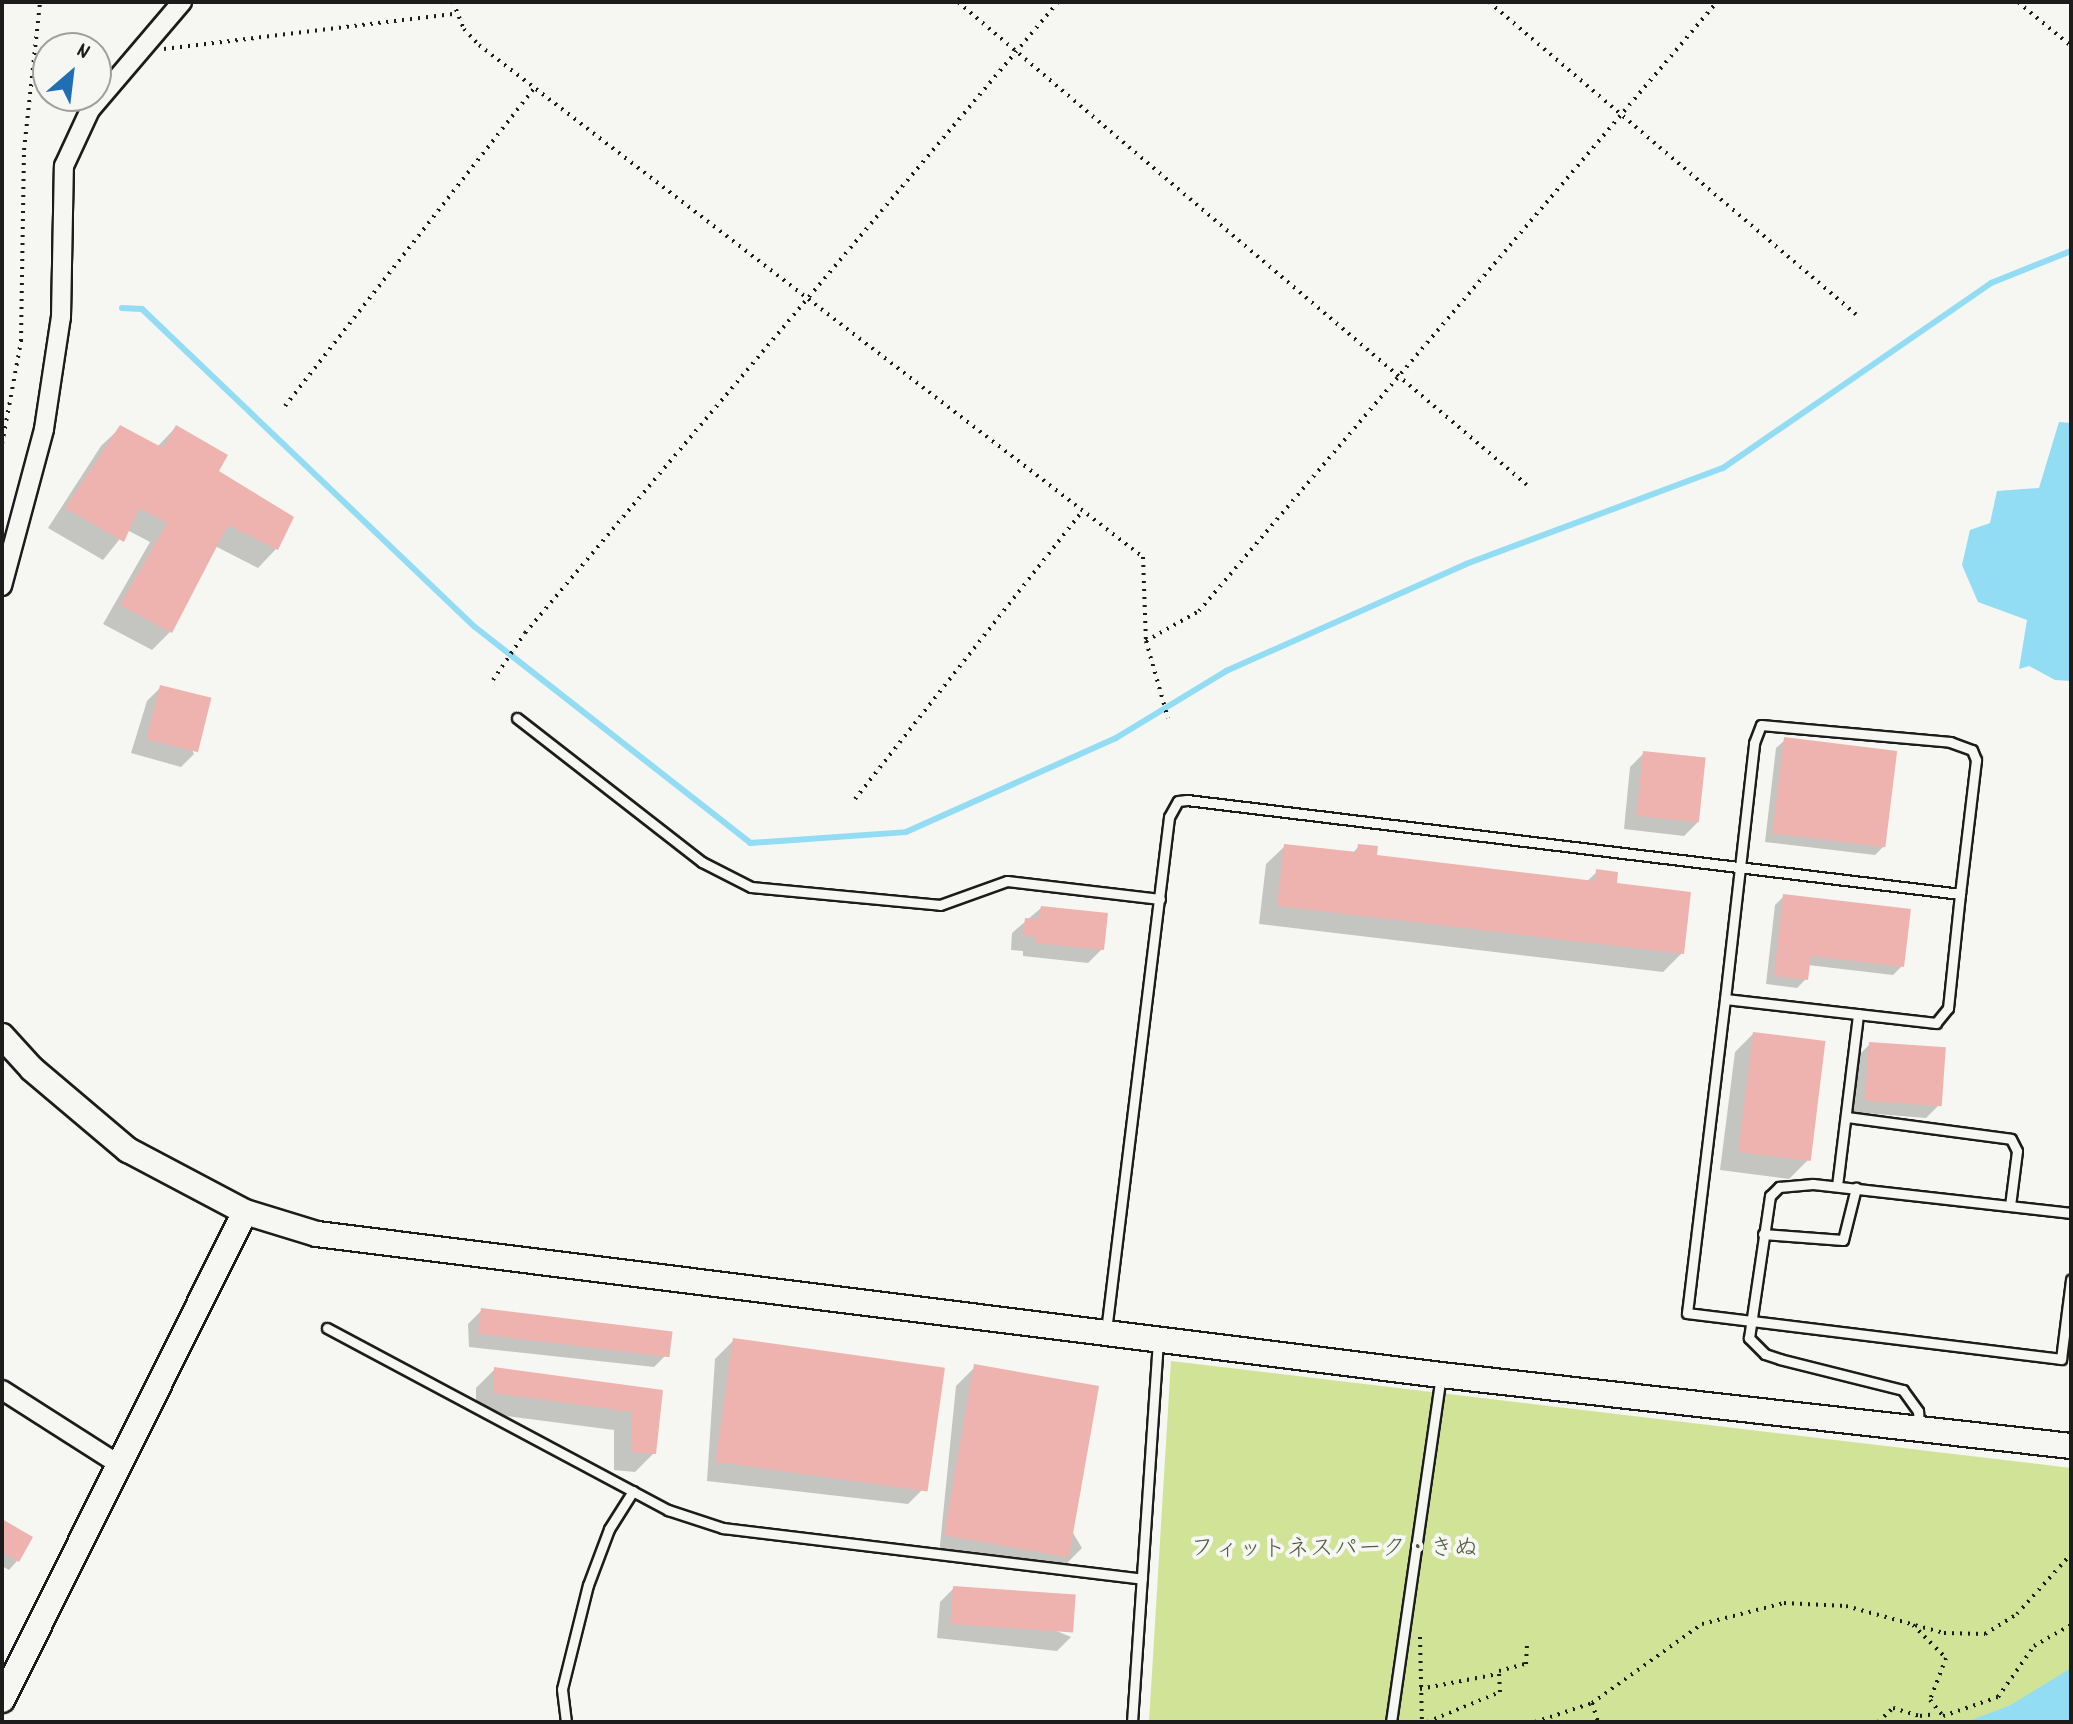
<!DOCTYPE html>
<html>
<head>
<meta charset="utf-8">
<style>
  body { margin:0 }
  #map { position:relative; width:2073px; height:1724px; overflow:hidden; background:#f6f6f2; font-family:Dekko,"Klee One",sans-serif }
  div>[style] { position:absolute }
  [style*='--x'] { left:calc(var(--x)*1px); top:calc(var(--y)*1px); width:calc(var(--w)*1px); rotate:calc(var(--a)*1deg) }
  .green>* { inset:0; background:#d0e397 }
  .water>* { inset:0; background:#92dcf4 }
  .shadow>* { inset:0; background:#0003 }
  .stream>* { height:6px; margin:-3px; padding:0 3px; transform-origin:3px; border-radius:3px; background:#92dcf4 }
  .building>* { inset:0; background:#efb3af; transform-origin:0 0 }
  .path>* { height:4px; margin-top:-2px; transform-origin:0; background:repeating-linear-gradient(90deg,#1c1c1c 0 2px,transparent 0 8px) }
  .roads { filter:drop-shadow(2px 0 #1c1c1c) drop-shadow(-2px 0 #1c1c1c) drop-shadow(0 2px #1c1c1c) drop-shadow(0 -2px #1c1c1c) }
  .lane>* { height:9px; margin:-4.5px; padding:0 4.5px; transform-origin:4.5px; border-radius:4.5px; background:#f6f6f2 }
  .street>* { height:18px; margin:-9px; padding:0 9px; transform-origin:9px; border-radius:9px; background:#f6f6f2 }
  .secondary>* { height:24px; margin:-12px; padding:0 12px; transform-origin:12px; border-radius:12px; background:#f6f6f2 }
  span { translate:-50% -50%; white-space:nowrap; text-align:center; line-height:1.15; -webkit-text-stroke:8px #f6f6f2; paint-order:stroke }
  .park-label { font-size:24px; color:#525841 }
  .frame { position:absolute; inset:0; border:4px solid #1c1c1c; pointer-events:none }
  .north { position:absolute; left:32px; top:32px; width:80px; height:80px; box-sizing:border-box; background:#f6f6f2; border:2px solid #9f9f9c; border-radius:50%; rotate:28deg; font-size:22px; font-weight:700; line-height:32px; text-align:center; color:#1c1c1c }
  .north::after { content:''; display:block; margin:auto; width:28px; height:36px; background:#1f6fb2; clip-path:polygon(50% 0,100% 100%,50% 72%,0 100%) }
</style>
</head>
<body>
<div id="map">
  <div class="green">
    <div style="clip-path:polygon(1171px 1361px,2071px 1468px,2071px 1722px,1149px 1722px)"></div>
  </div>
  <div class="water">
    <div style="clip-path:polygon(2059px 422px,2071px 423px,2071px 681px,2055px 680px,2029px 666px,2019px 669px,2027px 620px,1978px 602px,1962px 565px,1970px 530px,1990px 523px,1997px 491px,2039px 488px)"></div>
    <div style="clip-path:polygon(2071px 1668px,2071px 1722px,1966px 1722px,2011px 1705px)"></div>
  </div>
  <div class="shadow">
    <div style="clip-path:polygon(176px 427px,276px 549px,258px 568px,215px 546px,171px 631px,152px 650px,103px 624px,150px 542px,127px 530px,103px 560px,48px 528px,101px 446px,120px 428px,158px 446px)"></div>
    <div style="clip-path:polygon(161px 687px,194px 754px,181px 767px,131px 753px,147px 701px)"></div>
    <div style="clip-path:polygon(1785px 740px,1884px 846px,1875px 855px,1765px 842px,1776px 748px)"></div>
    <div style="clip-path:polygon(1644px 753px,1698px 822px,1684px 836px,1624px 829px,1630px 767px)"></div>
    <div style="clip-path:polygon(1285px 846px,1352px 854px,1359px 846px,1375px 857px,1586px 882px,1597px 872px,1682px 953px,1663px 972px,1259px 924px,1266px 864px)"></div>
    <div style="clip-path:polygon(1784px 896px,1902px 966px,1893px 975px,1808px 965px,1806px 979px,1797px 988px,1766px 984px,1775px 905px)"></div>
    <div style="clip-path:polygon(1041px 908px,1102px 949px,1088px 963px,1023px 956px,1023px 951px,1011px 950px,1012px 933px)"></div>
    <div style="clip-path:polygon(1753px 1034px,1808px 1160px,1789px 1179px,1720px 1170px,1735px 1052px)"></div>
    <div style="clip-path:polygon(1870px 1044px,1938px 1106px,1926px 1118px,1852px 1112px,1858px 1056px)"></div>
    <div style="clip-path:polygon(482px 1310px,668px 1353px,654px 1367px,469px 1347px,468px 1324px)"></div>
    <div style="clip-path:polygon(734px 1340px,927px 1485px,908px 1504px,707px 1481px,715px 1359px)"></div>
    <div style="clip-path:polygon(974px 1368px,1082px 1548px,1063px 1567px,939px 1555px,956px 1386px)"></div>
    <div style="clip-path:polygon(495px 1369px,661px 1391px,654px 1453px,635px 1472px,614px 1470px,614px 1430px,476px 1412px,476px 1388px)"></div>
    <div style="clip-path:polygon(2px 1522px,17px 1561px,9px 1570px,2px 1566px)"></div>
    <div style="clip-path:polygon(954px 1588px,1071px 1637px,1057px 1651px,937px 1638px,940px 1602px)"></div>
  </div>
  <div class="stream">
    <div style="--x:122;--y:308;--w:20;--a:3"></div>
    <div style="--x:142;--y:309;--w:460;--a:43.7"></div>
    <div style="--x:475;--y:627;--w:350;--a:38.1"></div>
    <div style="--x:750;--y:843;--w:156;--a:-4"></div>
    <div style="--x:906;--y:832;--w:230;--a:-24.1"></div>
    <div style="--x:1116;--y:738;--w:129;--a:-31.3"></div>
    <div style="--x:1226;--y:671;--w:263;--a:-24"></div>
    <div style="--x:1466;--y:564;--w:274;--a:-20.5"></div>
    <div style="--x:1723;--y:468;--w:326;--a:-34.6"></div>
    <div style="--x:1991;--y:283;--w:86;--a:-21.8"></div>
  </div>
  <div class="building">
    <div style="clip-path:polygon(120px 425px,163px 448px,176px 425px,228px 455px,219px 471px,294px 517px,278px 550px,228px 525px,172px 633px,120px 605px,167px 523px,139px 508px,124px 542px,65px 508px)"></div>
    <div style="left:160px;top:685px;width:53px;height:56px;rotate:14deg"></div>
    <div style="left:1784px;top:737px;width:114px;height:97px;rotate:7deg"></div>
    <div style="left:1643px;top:751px;width:63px;height:65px;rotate:6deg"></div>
    <div style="clip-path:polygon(1284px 844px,1357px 852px,1358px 844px,1378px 846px,1377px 855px,1595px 881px,1596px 869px,1618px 872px,1617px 883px,1691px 892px,1684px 954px,1277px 906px)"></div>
    <div style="clip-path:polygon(1783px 894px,1911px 909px,1904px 967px,1811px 956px,1808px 980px,1774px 976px)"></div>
    <div style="clip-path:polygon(1041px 906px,1108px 913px,1104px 950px,1036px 943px,1036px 937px,1023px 936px,1025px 918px,1039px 919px)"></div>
    <div style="left:1753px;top:1032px;width:73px;height:121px;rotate:7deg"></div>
    <div style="left:1869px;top:1042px;width:77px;height:59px;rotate:4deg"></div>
    <div style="left:481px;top:1308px;width:193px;height:26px;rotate:7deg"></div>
    <div style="left:733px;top:1338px;width:214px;height:125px;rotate:8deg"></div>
    <div style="left:974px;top:1364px;width:127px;height:174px;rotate:10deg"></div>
    <div style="clip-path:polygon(494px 1367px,663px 1390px,656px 1454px,631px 1452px,632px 1412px,494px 1393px)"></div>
    <div style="clip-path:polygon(2px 1519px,33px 1537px,19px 1562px,2px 1552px)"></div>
    <div style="left:953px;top:1586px;width:123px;height:38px;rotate:4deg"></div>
  </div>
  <div class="path">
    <div style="--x:453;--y:2;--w:29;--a:68"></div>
    <div style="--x:464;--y:29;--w:22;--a:47"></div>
    <div style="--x:479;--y:45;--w:838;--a:37.64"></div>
    <div style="--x:1143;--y:557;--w:84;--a:88"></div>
    <div style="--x:1146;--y:641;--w:80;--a:74.1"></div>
    <div style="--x:958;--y:2;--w:746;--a:40.33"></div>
    <div style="--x:1489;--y:2;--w:482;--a:40.4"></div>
    <div style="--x:2018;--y:2;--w:69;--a:39.7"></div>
    <div style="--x:164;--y:49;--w:293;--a:-6.9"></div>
    <div style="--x:285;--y:406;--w:403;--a:-51.9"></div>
    <div style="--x:2;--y:444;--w:105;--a:-79.5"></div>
    <div style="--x:21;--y:341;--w:191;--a:-89.1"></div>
    <div style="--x:24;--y:150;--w:149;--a:-83.8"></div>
    <div style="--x:1146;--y:641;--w:61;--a:-29.5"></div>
    <div style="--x:1199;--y:611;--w:800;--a:-49.62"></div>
    <div style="--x:493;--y:680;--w:57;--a:-55.8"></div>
    <div style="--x:525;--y:633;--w:826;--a:-49.81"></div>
    <div style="--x:855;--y:799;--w:366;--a:-51.7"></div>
    <div style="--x:1913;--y:1625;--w:47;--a:45"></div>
    <div style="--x:1946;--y:1658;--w:45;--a:110.9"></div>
    <div style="--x:1930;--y:1700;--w:21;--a:51"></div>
    <div style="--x:1943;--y:1716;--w:58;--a:-19.1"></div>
    <div style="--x:1998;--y:1697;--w:62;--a:-54.8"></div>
    <div style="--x:2034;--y:1646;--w:43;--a:-29.6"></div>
    <div style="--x:1420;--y:1637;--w:85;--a:88.7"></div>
    <div style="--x:1420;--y:1689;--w:79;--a:-10.9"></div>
    <div style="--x:1592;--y:1703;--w:20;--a:72"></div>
    <div style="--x:1427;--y:1722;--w:79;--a:-22.3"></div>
    <div style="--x:1500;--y:1692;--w:21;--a:-93"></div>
    <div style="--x:1499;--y:1671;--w:28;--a:-15"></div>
    <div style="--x:1526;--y:1664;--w:19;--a:-87"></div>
    <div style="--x:1535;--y:1722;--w:60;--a:-18.4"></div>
    <div style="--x:1592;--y:1703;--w:135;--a:-35.7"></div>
    <div style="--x:1702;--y:1624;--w:85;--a:-14.4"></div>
    <div style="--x:1784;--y:1603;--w:62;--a:2.8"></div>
    <div style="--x:1846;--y:1606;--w:102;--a:15.4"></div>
    <div style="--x:1944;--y:1633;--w:41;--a:1.4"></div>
    <div style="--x:1985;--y:1634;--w:38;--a:-32"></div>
    <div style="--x:2017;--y:1614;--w:81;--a:-48"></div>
    <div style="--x:1878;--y:1722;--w:21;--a:-43"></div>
    <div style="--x:1893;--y:1708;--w:28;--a:17"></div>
    <div style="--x:1920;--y:1716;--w:16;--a:-7"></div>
  </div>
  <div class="roads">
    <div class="lane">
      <div style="--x:517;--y:718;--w:234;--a:37.9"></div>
      <div style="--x:702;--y:862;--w:55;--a:27"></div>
      <div style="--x:751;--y:887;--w:190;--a:5.4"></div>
      <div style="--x:940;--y:905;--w:71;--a:-19.7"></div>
      <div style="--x:1007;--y:881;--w:154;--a:6.7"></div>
      <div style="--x:1725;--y:999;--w:258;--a:-83.5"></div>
      <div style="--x:1754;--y:743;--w:19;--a:-69"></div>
      <div style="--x:1761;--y:725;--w:190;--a:5.1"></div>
      <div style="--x:1950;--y:742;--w:23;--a:20"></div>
      <div style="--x:1972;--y:750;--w:11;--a:68"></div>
      <div style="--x:1976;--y:760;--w:135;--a:96.8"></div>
      <div style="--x:1847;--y:1117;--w:165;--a:7.6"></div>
      <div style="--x:2011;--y:1139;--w:13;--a:63"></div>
      <div style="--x:2017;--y:1151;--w:55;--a:97.3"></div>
      <div style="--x:1837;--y:1186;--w:173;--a:-83"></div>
      <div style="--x:1763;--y:1234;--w:80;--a:4.3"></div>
      <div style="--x:1843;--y:1240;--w:54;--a:-76"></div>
      <div style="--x:327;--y:1328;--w:387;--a:28.1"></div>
      <div style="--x:668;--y:1510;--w:58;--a:18.1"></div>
      <div style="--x:723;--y:1528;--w:422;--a:6.9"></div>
      <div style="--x:1106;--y:1331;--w:518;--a:-83.01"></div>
      <div style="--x:1169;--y:817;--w:18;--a:-61"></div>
      <div style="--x:1178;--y:801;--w:9;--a:-6"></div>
      <div style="--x:1187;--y:800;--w:779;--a:6.93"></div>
      <div style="--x:1960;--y:894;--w:115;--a:96"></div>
      <div style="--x:1948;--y:1008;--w:19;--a:129"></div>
      <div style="--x:1936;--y:1023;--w:212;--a:-173.5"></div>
      <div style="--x:1725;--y:999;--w:316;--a:96.9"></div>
      <div style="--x:1687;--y:1313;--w:377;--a:7"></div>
      <div style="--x:2061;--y:1359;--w:80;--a:-82.8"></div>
      <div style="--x:1919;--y:1428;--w:17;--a:-93"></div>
      <div style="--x:1918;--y:1411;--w:26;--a:-126"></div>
      <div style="--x:1903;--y:1390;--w:127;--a:-165.9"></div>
      <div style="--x:1780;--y:1359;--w:16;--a:-162"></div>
      <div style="--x:1765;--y:1354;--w:23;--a:-135"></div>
      <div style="--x:1749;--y:1338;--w:144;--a:-81.6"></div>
      <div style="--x:1770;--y:1196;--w:13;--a:-45"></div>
      <div style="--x:1779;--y:1187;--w:34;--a:-5"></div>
      <div style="--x:1813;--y:1184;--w:260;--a:6.4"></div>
      <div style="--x:566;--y:1722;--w:33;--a:-97"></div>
      <div style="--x:562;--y:1689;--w:107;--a:-76"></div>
      <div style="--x:588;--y:1585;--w:60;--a:-69.4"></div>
      <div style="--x:609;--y:1529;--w:45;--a:-57.7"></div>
      <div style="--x:1132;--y:1722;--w:381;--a:-86.1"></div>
      <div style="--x:1391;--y:1722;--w:351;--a:-81.8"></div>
    </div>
    <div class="street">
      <div style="--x:2;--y:586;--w:163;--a:-75"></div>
      <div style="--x:44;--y:429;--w:113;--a:-81.4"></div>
      <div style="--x:61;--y:317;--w:151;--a:-88.9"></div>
      <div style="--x:64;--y:166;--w:62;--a:-65.1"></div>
      <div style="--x:90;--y:110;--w:142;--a:-49.6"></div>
      <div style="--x:2;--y:1390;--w:138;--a:32.5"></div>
    </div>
    <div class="secondary">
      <div style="--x:2;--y:1036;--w:45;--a:47.7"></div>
      <div style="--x:32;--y:1069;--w:126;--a:40.2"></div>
      <div style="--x:128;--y:1150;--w:132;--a:27.9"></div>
      <div style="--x:245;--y:1212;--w:75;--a:17"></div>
      <div style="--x:317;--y:1234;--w:1133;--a:7.15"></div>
      <div style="--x:1441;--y:1375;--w:634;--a:6.43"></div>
      <div style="--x:2;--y:1700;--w:545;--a:-63.53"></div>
    </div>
  </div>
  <div class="park-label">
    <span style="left:1334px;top:1551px">フィットネスパーク・きぬ</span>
  </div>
  <div class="frame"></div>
  <div class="north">N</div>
</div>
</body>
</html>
